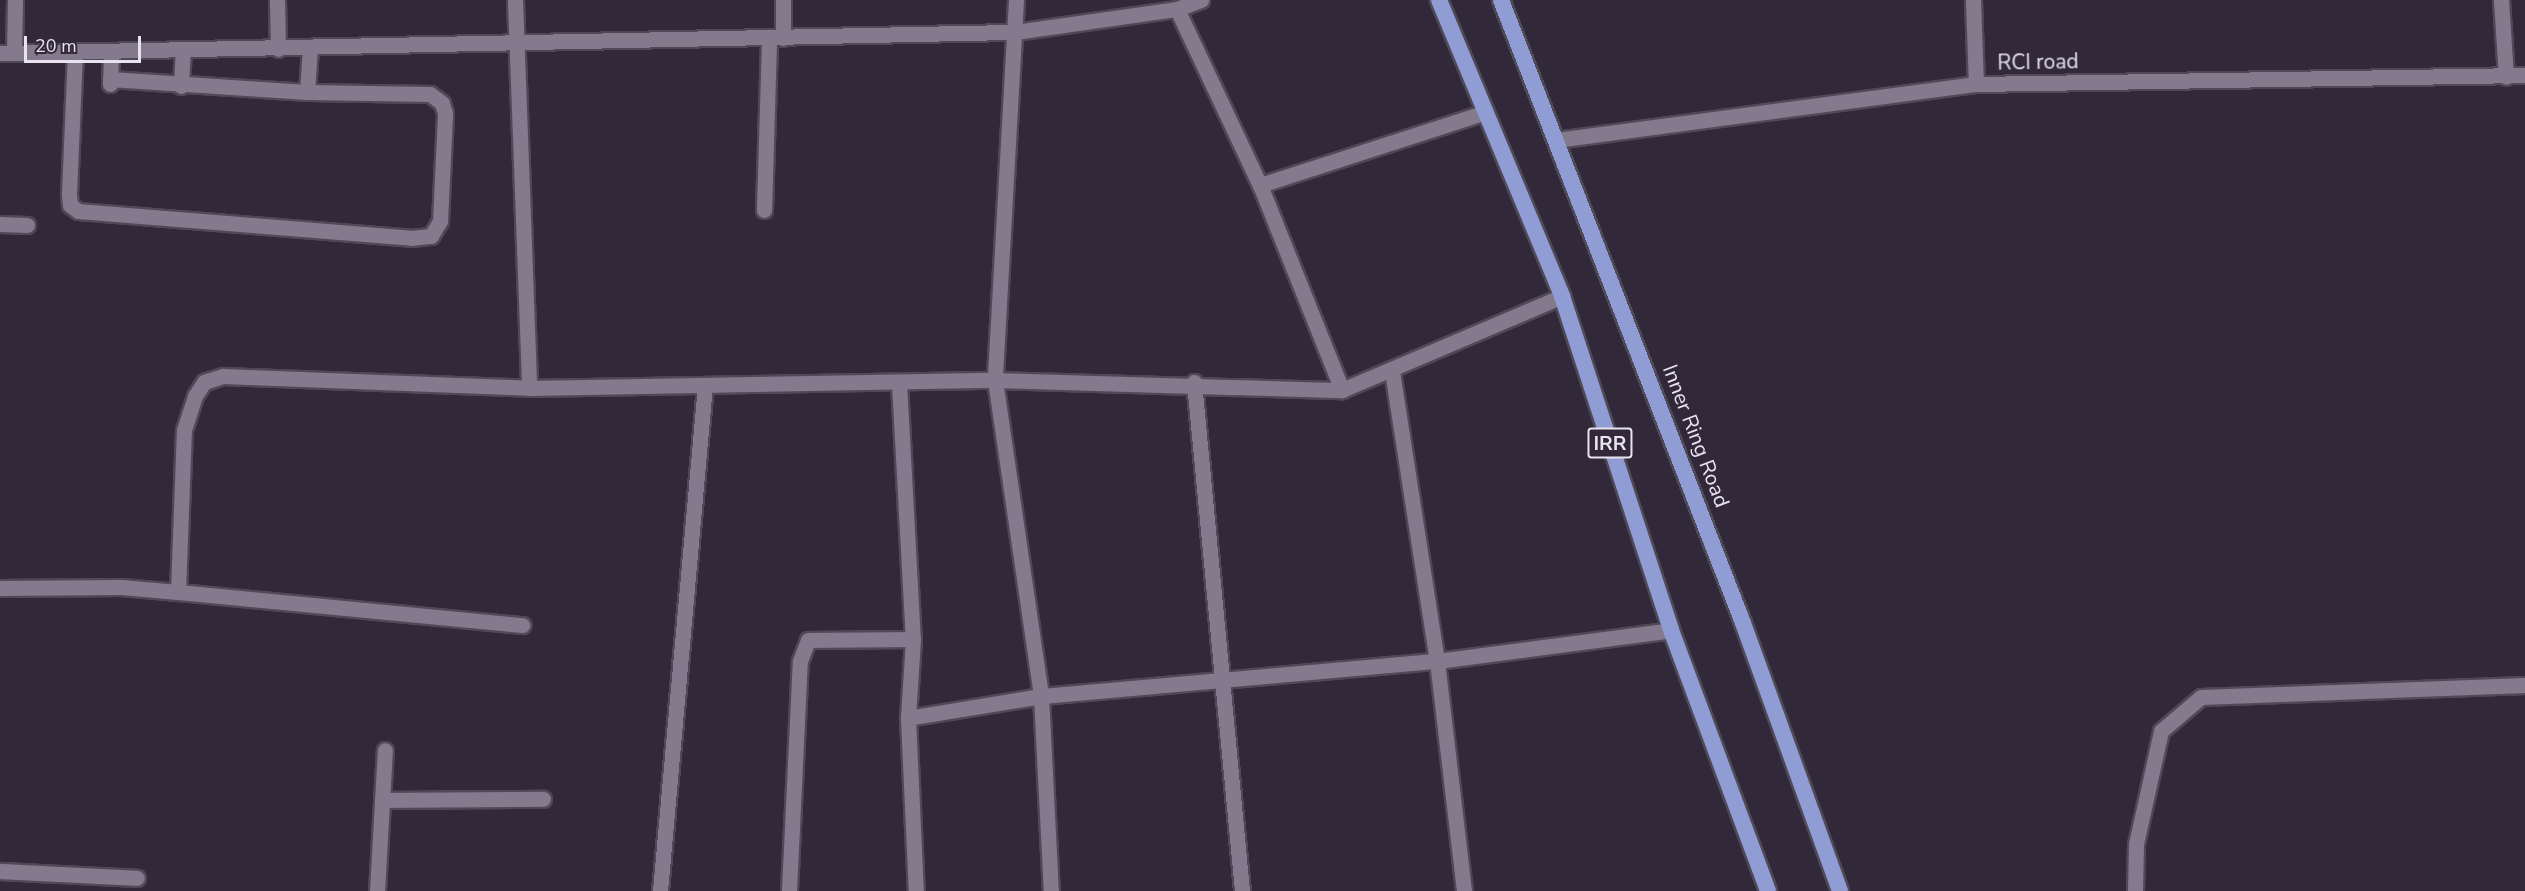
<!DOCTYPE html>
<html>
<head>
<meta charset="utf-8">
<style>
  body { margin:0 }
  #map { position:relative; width:2525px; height:891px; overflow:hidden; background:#31293a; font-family:"Nunito Sans",sans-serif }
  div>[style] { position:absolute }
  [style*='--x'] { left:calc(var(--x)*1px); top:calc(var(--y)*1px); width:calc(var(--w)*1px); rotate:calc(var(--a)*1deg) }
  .roads { filter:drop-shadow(2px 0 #4f4857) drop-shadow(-2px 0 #4f4857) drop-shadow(0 2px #4f4857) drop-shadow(0 -2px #4f4857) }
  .service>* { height:15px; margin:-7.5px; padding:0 7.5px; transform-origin:7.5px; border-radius:7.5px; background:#837a8e }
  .minor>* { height:15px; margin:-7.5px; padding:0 7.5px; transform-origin:7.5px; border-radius:7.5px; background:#837a8e }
  .tertiary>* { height:15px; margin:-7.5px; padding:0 7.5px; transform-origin:7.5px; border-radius:7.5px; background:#837a8e }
  .trunk>* { height:16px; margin:-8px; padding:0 8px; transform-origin:8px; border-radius:8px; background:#909cd4 }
  span { translate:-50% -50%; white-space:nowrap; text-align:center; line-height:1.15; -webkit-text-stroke:6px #31293a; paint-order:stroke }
  .shield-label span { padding:2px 4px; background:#31293a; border:2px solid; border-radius:4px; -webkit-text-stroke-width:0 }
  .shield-label { font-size:20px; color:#e8e3ef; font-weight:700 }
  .street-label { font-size:21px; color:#e8e3ef }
  .scale { position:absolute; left:24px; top:36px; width:117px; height:27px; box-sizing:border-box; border:3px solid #e8e3ef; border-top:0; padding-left:8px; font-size:18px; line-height:21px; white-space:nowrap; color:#e8e3ef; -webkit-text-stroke:4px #31293a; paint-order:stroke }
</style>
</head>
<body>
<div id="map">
  <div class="roads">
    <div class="service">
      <div style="--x:277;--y:0;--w:49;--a:88.8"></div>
      <div style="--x:75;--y:51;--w:143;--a:92.4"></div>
      <div style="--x:69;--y:194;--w:11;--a:85"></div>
      <div style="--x:70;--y:205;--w:10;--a:37"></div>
      <div style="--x:78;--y:211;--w:334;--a:4.6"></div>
      <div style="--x:411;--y:238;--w:20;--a:-6"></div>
      <div style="--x:431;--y:236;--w:17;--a:-59"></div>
      <div style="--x:440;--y:221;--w:108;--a:-87.3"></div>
      <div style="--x:445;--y:113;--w:10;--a:-107"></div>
      <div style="--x:442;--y:103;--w:15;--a:-143"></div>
      <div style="--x:430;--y:94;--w:123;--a:-179.1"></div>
      <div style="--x:307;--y:92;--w:44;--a:-86.1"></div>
      <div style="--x:110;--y:79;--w:197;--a:3.8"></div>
      <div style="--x:110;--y:84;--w:33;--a:-88"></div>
      <div style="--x:181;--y:86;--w:36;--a:-87"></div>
      <div style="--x:2135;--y:891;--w:47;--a:-88.8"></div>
      <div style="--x:2136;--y:844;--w:116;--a:-77.5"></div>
      <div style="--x:2161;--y:731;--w:52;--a:-40.4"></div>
      <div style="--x:2201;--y:697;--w:324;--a:-2.1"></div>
    </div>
    <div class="minor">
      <div style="--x:515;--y:0;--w:388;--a:87.9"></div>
      <div style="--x:1016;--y:0;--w:381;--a:93.2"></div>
      <div style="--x:995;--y:380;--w:319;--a:81.7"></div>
      <div style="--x:1041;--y:696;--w:195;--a:87.1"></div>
      <div style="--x:1973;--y:0;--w:84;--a:88"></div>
      <div style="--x:2501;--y:0;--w:77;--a:86.3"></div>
      <div style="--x:1177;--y:9;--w:195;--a:64.8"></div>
      <div style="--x:1260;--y:185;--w:221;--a:68.2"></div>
      <div style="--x:783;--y:38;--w:38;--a:-90"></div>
      <div style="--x:0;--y:53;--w:1015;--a:-1.19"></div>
      <div style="--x:1015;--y:32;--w:164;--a:-8.1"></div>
      <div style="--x:1177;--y:9;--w:26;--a:-21"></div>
      <div style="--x:14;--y:53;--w:53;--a:-88.9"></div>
      <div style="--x:1260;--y:185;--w:237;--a:-17.9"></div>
      <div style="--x:764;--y:210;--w:171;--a:-88.3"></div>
      <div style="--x:0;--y:224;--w:27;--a:2"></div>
      <div style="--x:1392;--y:371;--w:293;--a:81.2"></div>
      <div style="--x:1437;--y:661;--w:232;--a:83.3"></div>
      <div style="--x:1194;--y:382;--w:511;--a:84.61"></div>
      <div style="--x:899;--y:383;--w:256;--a:86.9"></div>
      <div style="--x:913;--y:639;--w:79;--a:93.6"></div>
      <div style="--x:908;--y:718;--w:173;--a:87.4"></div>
      <div style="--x:0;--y:588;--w:121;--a:-0.5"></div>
      <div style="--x:121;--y:587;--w:57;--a:5"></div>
      <div style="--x:178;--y:592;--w:162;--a:-87.9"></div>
      <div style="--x:184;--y:430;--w:36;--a:-72"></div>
      <div style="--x:195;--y:396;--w:17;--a:-57"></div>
      <div style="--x:204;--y:382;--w:20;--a:-18"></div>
      <div style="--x:223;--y:376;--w:306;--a:2.2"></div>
      <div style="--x:529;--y:388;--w:466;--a:-1"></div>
      <div style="--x:995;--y:380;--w:347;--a:1.7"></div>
      <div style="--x:1342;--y:390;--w:239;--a:-23.1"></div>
      <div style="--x:178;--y:592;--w:346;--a:5.5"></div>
      <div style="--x:908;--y:718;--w:135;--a:-9.4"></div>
      <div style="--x:1041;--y:696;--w:398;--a:-5.1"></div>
      <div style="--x:1437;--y:661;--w:236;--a:-7.5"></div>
      <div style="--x:382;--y:800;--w:161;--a:-0.4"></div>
      <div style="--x:0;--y:871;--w:137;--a:2.9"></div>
      <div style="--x:377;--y:891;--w:141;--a:-86.8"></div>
      <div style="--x:660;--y:891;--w:508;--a:-84.92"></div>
      <div style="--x:789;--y:891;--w:230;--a:-87.3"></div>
      <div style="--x:800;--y:661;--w:22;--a:-69"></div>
      <div style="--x:808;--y:640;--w:105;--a:-0.5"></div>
    </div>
    <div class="tertiary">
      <div style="--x:1556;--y:140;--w:424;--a:-7.6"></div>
      <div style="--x:1976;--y:84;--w:549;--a:-0.94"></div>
    </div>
    <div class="trunk">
      <div style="--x:1439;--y:0;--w:321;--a:67.4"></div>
      <div style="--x:1562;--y:296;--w:351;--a:71.9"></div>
      <div style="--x:1671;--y:630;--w:278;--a:69.6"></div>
      <div style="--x:1501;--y:0;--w:668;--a:68.77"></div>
      <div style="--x:1743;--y:623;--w:285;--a:70.1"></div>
    </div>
  </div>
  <div class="shield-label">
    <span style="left:1610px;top:443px">IRR</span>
  </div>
  <div class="street-label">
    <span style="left:2038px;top:62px;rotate:-1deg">RCI road</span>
    <span style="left:1696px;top:436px;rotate:69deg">Inner Ring Road</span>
  </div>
  <div class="scale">20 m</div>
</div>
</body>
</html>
